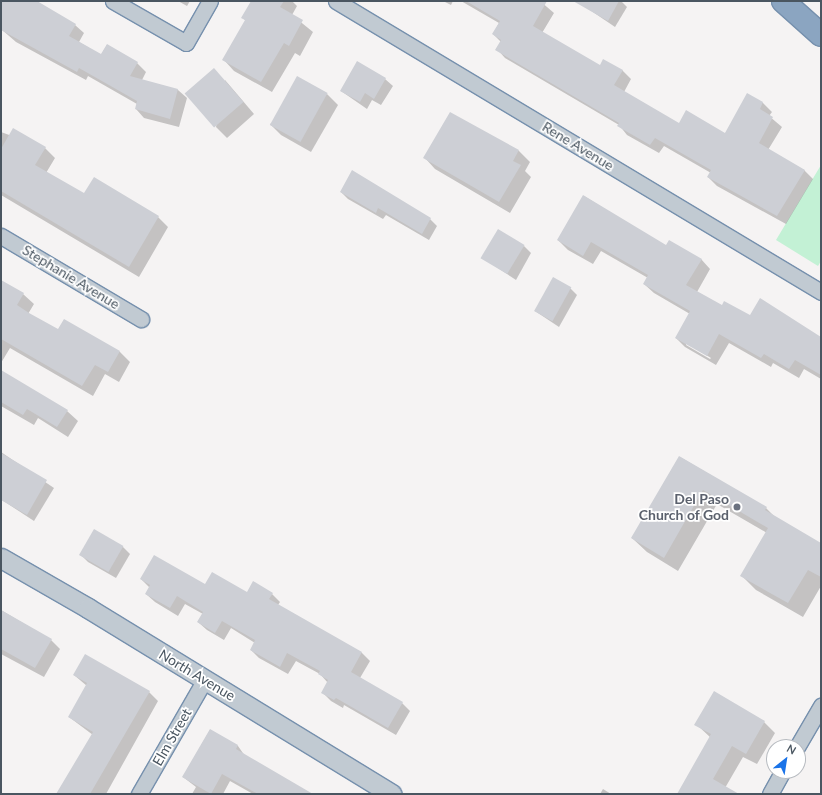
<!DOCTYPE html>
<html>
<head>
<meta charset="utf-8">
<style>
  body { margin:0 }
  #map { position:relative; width:822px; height:795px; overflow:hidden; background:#f5f3f3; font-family:Lato,sans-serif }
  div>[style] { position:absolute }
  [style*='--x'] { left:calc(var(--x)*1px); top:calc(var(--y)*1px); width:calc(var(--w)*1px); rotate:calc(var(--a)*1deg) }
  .green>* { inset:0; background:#c3f1d5 }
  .shadow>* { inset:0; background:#0003 }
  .building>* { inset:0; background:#cdcfd5; transform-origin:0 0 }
  .roads { filter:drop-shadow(1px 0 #7690ad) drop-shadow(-1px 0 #7690ad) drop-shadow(0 1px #7690ad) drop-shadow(0 -1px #7690ad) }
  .minor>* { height:15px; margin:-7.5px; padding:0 7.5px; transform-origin:7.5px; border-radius:7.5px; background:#c1cad2 }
  .tertiary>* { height:19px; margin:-9.5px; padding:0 9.5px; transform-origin:9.5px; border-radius:9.5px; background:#c1cad2 }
  .motorway>* { height:22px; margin:-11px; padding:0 11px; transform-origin:11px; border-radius:11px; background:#8ba5c1 }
  .dots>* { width:11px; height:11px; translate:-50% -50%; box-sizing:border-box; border:2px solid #fff; border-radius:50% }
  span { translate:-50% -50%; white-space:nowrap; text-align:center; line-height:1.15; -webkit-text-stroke:3.5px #fff; paint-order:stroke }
  .street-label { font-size:14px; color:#4a5661 }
  .worship-label { font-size:14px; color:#5b616d; font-weight:700 }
  .right { translate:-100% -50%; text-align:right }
  .frame { position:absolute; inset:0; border:2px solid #4a5661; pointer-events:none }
  .north { position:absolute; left:766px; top:739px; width:40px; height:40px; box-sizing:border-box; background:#fff; border:1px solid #b7bbc0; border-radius:50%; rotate:30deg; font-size:11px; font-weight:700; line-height:16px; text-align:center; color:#4a5661 }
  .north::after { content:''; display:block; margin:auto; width:14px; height:18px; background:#1a73e8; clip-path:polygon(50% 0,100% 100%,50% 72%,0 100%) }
</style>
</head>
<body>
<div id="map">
  <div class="green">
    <div style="clip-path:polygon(821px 165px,821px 261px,818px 266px,776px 240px)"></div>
  </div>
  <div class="shadow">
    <div style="clip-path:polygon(1px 1px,35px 1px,75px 25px,84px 33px,79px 42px,101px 55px,107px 45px,137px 63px,146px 72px,142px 80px,178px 90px,187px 98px,179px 127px,144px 118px,136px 109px,137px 104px,88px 76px,86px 80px,16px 42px,1px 29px)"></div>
    <div style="clip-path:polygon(178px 1px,190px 1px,187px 6px)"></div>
    <div style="clip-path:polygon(252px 1px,292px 1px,297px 6px,292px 15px,313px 32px,300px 56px,295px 53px,272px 92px,234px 71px,224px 60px,246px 21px,243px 18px)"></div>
    <div style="clip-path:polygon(443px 1px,453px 1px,451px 5px)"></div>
    <div style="clip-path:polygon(461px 1px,540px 1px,554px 13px,542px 33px,600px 66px,622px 70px,631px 79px,624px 92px,679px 124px,725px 134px,748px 95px,763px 103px,772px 112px,769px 116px,782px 127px,768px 150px,804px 170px,813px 179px,786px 224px,717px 186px,708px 177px,711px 173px,664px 146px,659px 153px,627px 135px,619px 125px,505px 58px,497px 49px,501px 42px,493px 34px,499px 23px)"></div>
    <div style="clip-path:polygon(591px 1px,621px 1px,627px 7px,615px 27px,587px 8px)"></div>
    <div style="clip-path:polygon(385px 79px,393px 86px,381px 105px,372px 100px,367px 109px,341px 91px)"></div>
    <div style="clip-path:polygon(225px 80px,254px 114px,227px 138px,216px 127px)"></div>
    <div style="clip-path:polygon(327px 94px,338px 105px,311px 152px,281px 135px,270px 124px)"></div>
    <div style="clip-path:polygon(450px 114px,519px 151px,530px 162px,525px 171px,531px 177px,510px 213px,435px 169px,425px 158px)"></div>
    <div style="clip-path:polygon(1px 132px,45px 148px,55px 158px,46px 173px,85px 195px,158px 217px,168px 227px,139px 277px,1px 195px)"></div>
    <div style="clip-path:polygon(341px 192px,430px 219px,437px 226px,429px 240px,386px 215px,383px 219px,348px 199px)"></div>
    <div style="clip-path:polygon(evenodd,584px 196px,666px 247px,701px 259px,710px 269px,697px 292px,722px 307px,821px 338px,821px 379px,804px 369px,799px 378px,773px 363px,771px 367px,729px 343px,716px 365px,685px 347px,676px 338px,690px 314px,654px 293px,644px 284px,648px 278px,601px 251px,593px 264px,568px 250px,558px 240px,584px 196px,686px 343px,711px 358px,710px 359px,686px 345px,686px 343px)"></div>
    <div style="clip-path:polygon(524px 246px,531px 253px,516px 280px,483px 258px)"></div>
    <div style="clip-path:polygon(1px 281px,23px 294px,34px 304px,28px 314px,58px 331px,64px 321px,120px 352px,130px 362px,119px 382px,105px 374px,93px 396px,10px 348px,1px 363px)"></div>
    <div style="clip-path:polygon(570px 288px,577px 295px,559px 327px,535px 311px)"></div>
    <div style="clip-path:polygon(1px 372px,67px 411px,78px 421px,68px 437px,38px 418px,34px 425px,1px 406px)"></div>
    <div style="clip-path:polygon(1px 452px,54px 488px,34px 521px,2px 500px)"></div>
    <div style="clip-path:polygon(680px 457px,766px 508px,777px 519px,821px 544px,821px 586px,803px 617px,756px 590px,742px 576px,767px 533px,717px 504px,678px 571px,647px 552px,632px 538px)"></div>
    <div style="clip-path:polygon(95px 531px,123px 547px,130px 554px,116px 578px,88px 562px,81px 555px)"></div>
    <div style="clip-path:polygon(141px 579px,247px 593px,272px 594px,280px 602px,278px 605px,362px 653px,370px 661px,360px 678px,402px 703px,410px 711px,396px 735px,344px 705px,343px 708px,331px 701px,323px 693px,328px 683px,320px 674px,296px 661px,288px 674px,259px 658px,251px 650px,255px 643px,231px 628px,224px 640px,207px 630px,198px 622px,203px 614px,185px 604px,178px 616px,155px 602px,146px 594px,150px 588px)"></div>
    <div style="clip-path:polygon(1px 610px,51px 640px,60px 649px,44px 677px,1px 654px)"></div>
    <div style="clip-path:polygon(74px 675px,149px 692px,158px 701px,106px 794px,57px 794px,93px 735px,69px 717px,87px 686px)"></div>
    <div style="clip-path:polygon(764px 722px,775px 733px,757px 764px,743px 757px,725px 788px,731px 794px,678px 794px,711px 738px,696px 724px)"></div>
    <div style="clip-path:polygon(210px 730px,238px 746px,245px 756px,311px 794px,253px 794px,230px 781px,223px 794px,192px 794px,196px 787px,183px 777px)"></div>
    <div style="clip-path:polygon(603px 789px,611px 794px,600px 794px)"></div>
  </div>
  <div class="building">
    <div style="clip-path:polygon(1px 1px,37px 1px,76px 24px,69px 36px,101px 54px,107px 44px,138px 62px,130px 76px,178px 89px,170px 119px,135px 109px,137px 101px,79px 68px,77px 72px,1px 30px)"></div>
    <div style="clip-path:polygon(251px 1px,284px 1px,280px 7px,303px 20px,289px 46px,284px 43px,261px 82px,222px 60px,245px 20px,241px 18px)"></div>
    <div style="clip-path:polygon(466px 1px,547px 1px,533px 26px,600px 65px,603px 59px,623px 70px,614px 85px,679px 123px,686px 110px,725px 133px,747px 93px,763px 102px,760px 109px,773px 117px,759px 143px,805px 170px,777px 216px,707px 177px,711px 170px,655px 138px,650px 145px,617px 126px,619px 123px,495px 50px,501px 40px,492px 34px,500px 21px)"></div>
    <div style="clip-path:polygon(573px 1px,619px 1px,608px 21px)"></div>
    <div style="clip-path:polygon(357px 61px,386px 78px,374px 99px,365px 93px,360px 102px,340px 91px)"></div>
    <div style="left:214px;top:68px;width:45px;height:39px;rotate:49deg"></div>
    <div style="left:297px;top:76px;width:35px;height:56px;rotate:29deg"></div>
    <div style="clip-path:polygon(450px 112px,519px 150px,513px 161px,521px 165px,499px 202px,423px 158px)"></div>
    <div style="clip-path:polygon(13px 128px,46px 147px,35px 165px,84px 193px,94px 177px,159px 216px,129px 267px,1px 191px,1px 149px)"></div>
    <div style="clip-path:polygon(352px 170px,431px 218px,422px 234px,378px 208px,376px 213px,340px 192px)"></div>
    <div style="clip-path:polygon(583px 195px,666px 245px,669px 240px,702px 259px,686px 285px,722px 305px,724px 301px,750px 315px,760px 298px,821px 337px,821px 375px,795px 360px,789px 369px,764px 354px,761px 358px,719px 334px,707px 356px,675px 338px,690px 311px,643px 284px,648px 275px,591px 242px,583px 256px,557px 240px)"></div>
    <div style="left:498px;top:229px;width:31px;height:34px;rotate:31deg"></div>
    <div style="left:553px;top:277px;width:21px;height:39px;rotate:29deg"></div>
    <div style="clip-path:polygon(1px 280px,24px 293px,17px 305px,29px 313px,58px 329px,64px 319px,120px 351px,108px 372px,95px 365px,82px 386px,1px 339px)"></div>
    <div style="clip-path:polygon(1px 370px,68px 410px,57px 427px,27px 409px,23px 415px,1px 402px)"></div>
    <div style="clip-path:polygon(1px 453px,47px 480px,27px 515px,1px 500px)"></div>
    <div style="clip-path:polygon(679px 456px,767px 507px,765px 510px,821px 543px,821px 577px,808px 570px,788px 603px,740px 576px,768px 528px,703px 490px,664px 558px,631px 538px)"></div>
    <div style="left:94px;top:529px;width:34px;height:30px;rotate:30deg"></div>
    <div style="clip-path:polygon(154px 555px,205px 584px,212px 572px,247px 592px,253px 581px,273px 593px,269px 599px,362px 652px,351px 672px,403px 702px,388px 728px,336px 698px,334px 700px,321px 693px,328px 680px,318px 674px,320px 671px,287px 653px,280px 667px,250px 650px,255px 640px,222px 621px,215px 633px,197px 622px,203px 612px,177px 596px,170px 608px,145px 594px,150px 585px,140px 579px)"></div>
    <div style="clip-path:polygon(1px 610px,52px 639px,35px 668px,1px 649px)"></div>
    <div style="clip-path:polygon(85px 654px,150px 691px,90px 794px,56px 794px,93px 732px,68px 717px,87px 683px,73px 675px)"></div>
    <div style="clip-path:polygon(714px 691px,765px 721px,746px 754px,732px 746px,713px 779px,739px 794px,677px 794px,711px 734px,694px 725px)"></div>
    <div style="clip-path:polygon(210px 729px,238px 745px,236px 749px,313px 794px,258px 794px,222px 774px,211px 794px,182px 777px)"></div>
  </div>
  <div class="roads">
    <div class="minor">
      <div style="--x:113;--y:1;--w:84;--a:29.9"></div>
      <div style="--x:186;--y:43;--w:48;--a:-60.3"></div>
      <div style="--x:336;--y:1;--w:566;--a:30.96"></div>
      <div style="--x:1;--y:236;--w:163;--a:30.7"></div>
      <div style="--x:797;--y:747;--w:48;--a:-59.7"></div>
      <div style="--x:139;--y:794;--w:133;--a:-60.1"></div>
      <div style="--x:770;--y:794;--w:26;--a:-61"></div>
    </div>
    <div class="tertiary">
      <div style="--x:1;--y:558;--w:100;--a:29.9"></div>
      <div style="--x:88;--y:608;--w:356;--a:31.5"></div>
    </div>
    <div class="motorway">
      <div style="--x:783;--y:1;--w:51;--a:41.8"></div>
    </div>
  </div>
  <div class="dots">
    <div style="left:737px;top:507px;background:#6b7280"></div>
  </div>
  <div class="street-label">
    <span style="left:578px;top:146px;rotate:31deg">Rene Avenue</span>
    <span style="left:71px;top:277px;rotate:31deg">Stephanie Avenue</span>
    <span style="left:197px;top:675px;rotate:31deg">North Avenue</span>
    <span style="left:172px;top:737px;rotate:-60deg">Elm Street</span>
  </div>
  <div class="worship-label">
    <span class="right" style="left:729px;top:507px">Del Paso<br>Church of God</span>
  </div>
  <div class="frame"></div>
  <div class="north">N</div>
</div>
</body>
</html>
